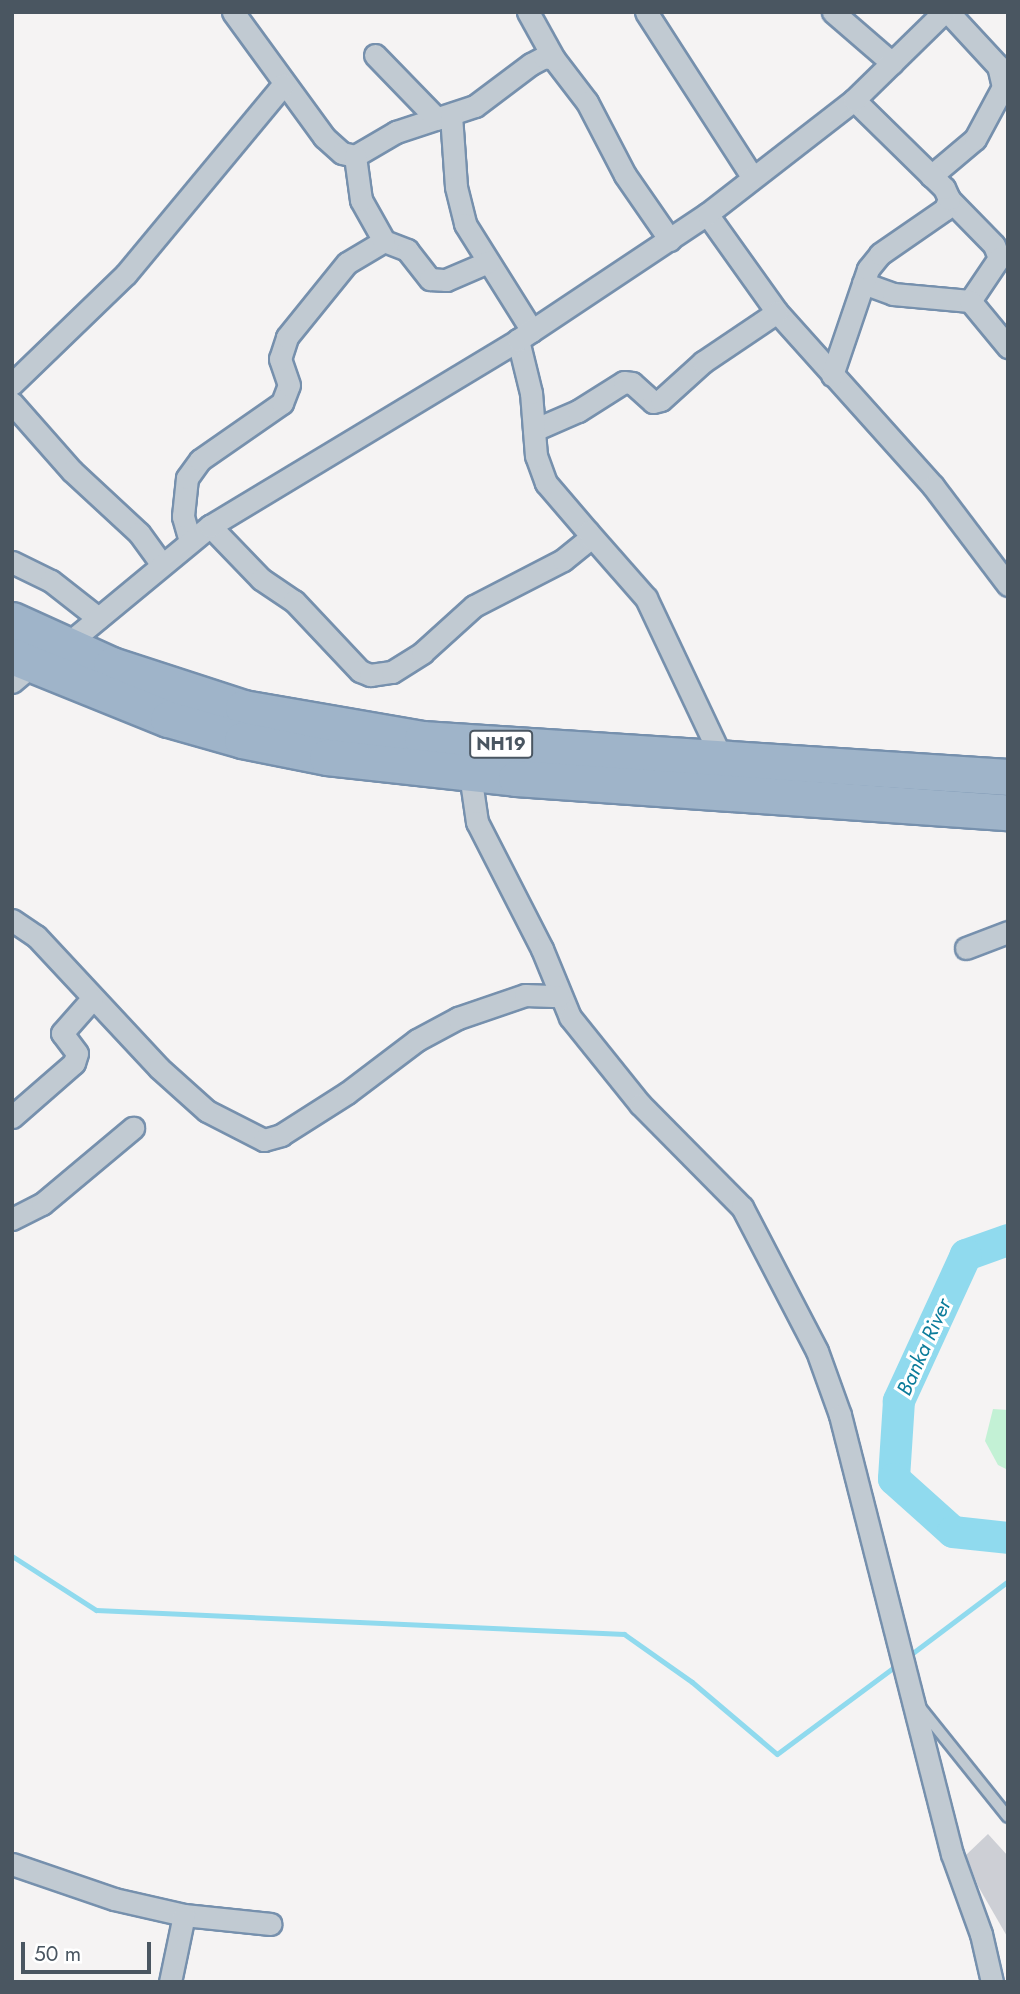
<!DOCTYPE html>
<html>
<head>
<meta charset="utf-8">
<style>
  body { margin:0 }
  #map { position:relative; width:1020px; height:1994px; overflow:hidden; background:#f5f3f3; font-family:Jost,sans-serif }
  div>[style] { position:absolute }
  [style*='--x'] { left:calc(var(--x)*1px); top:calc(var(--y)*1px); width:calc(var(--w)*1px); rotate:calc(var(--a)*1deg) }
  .green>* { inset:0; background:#c3f1d5 }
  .stream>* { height:5px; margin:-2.5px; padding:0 2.5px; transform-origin:2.5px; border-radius:2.5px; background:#90daee }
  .river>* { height:32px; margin:-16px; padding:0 16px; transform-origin:16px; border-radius:16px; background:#90daee }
  .building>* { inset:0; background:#cdcfd5 }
  .roads { filter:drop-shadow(2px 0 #7690ad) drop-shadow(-2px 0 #7690ad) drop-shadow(0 2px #7690ad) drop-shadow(0 -2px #7690ad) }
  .service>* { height:10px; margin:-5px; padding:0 5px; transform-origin:5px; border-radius:5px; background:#c1cad2 }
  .minor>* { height:21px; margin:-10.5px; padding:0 10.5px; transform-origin:10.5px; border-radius:10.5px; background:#c1cad2 }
  .trunk>* { height:35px; margin:-17.5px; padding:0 17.5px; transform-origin:17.5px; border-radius:17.5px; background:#9fb4c9 }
  span { translate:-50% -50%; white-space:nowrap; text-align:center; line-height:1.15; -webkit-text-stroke:6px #fff; paint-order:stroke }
  .shield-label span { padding:2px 5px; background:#fff; border:2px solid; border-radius:5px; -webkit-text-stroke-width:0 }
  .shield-label { font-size:18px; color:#4a5661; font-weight:700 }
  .water-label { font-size:21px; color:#0c7c9b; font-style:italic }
  .frame { position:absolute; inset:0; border:14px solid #4a5661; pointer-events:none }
  .scale { position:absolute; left:21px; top:1942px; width:130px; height:32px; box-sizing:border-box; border:4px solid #4a5661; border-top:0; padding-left:9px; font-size:21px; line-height:24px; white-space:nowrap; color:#4a5661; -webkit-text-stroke:5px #fff; paint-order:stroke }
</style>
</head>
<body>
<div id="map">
  <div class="green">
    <div style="clip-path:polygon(993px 1409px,1008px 1410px,1008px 1470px,998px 1465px,985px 1441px)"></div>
  </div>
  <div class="stream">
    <div style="--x:12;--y:1556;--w:100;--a:32.7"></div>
    <div style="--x:96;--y:1610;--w:529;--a:2.6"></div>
    <div style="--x:624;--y:1634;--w:83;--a:35.2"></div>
    <div style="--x:692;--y:1682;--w:111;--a:40.3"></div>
    <div style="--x:777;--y:1754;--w:151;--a:-36.6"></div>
    <div style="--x:906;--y:1658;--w:128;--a:-37"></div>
  </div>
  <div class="river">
    <div style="--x:1008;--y:1240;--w:45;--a:160.3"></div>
    <div style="--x:966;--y:1255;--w:161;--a:114.7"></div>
    <div style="--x:899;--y:1401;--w:78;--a:93.7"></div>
    <div style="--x:894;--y:1479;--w:79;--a:41.9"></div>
    <div style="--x:953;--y:1532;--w:55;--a:6.2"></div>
  </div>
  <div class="building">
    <div style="clip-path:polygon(988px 1834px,1008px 1856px,1008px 1938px,978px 1886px,966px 1855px)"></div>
  </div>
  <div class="roads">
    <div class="service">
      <div style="--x:919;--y:1706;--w:142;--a:51.3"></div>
    </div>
    <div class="minor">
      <div style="--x:233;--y:12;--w:155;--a:53.9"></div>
      <div style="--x:324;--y:137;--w:24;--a:42"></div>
      <div style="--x:342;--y:153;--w:13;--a:13"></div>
      <div style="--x:355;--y:156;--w:48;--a:-30.3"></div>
      <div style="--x:396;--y:132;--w:83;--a:-18.2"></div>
      <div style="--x:475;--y:106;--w:70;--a:-36.9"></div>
      <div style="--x:531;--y:64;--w:15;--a:-28"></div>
      <div style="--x:544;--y:57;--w:10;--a:11"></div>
      <div style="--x:554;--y:59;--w:54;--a:52.5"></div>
      <div style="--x:587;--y:102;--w:82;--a:62.5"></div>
      <div style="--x:625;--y:175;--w:79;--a:55.3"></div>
      <div style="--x:528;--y:12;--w:54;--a:61"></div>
      <div style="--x:646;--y:12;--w:197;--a:57.2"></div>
      <div style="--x:833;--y:12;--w:78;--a:40.8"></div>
      <div style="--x:375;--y:55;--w:89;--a:45.9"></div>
      <div style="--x:451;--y:115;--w:72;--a:86"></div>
      <div style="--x:456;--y:187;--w:38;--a:76"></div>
      <div style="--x:465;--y:224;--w:126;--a:57.9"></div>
      <div style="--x:931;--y:176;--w:57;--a:-40.1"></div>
      <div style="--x:975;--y:139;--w:59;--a:-61.7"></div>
      <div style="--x:1003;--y:87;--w:22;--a:-103"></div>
      <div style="--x:998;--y:66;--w:74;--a:-132.8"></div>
      <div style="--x:949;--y:199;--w:64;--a:45.6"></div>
      <div style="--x:994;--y:245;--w:14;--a:69"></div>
      <div style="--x:999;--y:258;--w:52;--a:124"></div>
      <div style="--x:707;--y:214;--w:120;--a:54.5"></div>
      <div style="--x:777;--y:312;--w:234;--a:48.1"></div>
      <div style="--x:933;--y:486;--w:124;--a:52.9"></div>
      <div style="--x:384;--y:241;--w:25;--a:21"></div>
      <div style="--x:407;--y:250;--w:37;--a:52"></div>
      <div style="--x:430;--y:279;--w:16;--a:4"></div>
      <div style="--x:446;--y:280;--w:46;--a:-23.2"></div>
      <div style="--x:863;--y:283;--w:32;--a:20"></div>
      <div style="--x:893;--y:294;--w:77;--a:5.2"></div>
      <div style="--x:970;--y:301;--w:60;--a:50.4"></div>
      <div style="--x:832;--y:375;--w:112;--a:-71.2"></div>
      <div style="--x:868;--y:269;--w:19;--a:-51"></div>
      <div style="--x:880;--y:254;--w:79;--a:-34.7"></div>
      <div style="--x:945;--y:209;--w:11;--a:-68"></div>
      <div style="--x:949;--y:199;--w:12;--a:-114"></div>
      <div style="--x:944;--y:188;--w:126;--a:-135.6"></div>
      <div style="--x:12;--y:384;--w:158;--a:-44"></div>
      <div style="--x:126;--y:274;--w:246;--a:-50.3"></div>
      <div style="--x:12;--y:403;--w:91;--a:48.6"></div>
      <div style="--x:72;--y:471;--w:91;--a:42.8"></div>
      <div style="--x:139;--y:533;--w:39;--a:54"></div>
      <div style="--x:534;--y:430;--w:48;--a:-23.4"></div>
      <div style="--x:578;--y:411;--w:54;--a:-32.2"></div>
      <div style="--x:624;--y:382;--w:8;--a:7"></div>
      <div style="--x:632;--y:383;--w:28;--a:42"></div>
      <div style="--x:653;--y:402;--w:8;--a:-14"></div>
      <div style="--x:661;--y:400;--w:57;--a:-42.1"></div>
      <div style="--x:703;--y:362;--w:89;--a:-34"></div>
      <div style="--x:210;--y:526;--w:74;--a:46.1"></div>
      <div style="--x:261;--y:579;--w:40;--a:34"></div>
      <div style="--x:294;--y:601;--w:96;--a:46.7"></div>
      <div style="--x:360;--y:671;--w:11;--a:22"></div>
      <div style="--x:370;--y:675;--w:22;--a:-8"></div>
      <div style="--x:392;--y:672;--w:36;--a:-32"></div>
      <div style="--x:422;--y:653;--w:70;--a:-42.1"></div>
      <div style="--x:474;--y:606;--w:100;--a:-27.3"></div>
      <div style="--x:563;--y:560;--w:33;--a:-39"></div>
      <div style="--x:589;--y:539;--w:7;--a:-98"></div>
      <div style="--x:588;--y:532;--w:65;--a:-130.6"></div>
      <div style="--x:546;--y:483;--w:29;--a:-110"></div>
      <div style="--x:536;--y:456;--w:63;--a:-94.5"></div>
      <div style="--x:531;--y:393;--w:55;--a:-103.8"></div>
      <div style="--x:588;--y:532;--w:88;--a:48.7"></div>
      <div style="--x:646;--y:598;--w:178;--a:64.7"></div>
      <div style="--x:190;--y:541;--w:26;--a:-106"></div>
      <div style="--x:183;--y:516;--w:38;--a:-84"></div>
      <div style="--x:187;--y:478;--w:22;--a:-54"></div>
      <div style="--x:200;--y:460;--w:100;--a:-34.8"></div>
      <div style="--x:282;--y:403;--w:19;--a:-69"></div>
      <div style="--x:289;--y:385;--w:28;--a:-109"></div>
      <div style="--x:280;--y:359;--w:23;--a:-72"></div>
      <div style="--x:287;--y:337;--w:95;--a:-51"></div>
      <div style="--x:347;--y:263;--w:43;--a:-30.7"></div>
      <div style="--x:384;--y:241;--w:47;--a:-119.3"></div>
      <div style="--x:361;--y:200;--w:44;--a:-97.8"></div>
      <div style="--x:12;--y:562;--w:43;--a:26"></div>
      <div style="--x:51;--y:581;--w:60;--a:38.2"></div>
      <div style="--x:66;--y:645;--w:187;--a:-39.6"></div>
      <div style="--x:210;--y:526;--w:360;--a:-31.1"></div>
      <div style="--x:518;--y:340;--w:227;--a:-33.7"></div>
      <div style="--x:707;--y:214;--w:186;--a:-37.8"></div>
      <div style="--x:854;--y:100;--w:126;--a:-44.4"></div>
      <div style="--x:12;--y:682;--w:26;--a:-40"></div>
      <div style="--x:470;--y:774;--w:49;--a:81.7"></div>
      <div style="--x:477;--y:822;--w:143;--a:62.9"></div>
      <div style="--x:542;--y:949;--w:74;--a:67.6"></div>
      <div style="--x:570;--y:1017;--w:112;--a:51.2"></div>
      <div style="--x:640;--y:1104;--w:145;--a:45.3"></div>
      <div style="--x:742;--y:1207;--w:162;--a:62.5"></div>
      <div style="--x:817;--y:1351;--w:68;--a:70.2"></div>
      <div style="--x:840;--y:1415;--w:453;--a:75.7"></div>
      <div style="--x:952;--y:1854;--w:85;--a:70.1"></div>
      <div style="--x:981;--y:1934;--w:49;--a:77.1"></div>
      <div style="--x:12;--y:920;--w:29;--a:34"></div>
      <div style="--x:36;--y:936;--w:180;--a:47"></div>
      <div style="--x:159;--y:1068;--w:64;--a:41.9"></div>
      <div style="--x:207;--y:1111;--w:64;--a:27"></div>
      <div style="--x:264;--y:1140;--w:18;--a:-16"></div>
      <div style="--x:281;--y:1135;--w:78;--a:-32.5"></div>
      <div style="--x:347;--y:1093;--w:88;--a:-37.1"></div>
      <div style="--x:417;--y:1040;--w:47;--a:-28.2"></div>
      <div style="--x:458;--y:1018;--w:71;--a:-18.9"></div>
      <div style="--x:525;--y:995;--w:34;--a:2"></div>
      <div style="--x:966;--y:948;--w:45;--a:-20.9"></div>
      <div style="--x:12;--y:1117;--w:82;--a:-41.1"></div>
      <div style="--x:74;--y:1063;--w:10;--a:-73"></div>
      <div style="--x:77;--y:1053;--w:25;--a:-127"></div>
      <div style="--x:62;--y:1033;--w:45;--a:-48.6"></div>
      <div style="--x:12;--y:1219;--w:34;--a:-27"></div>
      <div style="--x:42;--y:1204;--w:119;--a:-39.9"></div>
      <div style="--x:12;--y:1864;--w:108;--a:18.9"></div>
      <div style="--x:114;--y:1899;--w:72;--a:12.9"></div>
      <div style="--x:184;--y:1915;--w:87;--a:5.9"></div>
      <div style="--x:170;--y:1982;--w:68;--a:-78.2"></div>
    </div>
    <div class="trunk">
      <div style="--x:12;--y:620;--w:109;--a:24.4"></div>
      <div style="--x:111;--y:665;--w:139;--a:18"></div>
      <div style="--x:243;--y:708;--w:182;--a:9.8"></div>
      <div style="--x:422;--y:739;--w:587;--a:3.71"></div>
      <div style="--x:12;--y:656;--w:168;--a:22"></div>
      <div style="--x:168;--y:719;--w:77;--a:15.8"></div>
      <div style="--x:242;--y:740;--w:87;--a:11.3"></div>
      <div style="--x:327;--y:757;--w:190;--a:6.3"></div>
      <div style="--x:516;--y:778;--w:493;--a:4"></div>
    </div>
  </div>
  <div class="shield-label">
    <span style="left:501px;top:744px">NH19</span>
  </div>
  <div class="water-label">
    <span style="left:924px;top:1347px;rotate:-66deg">Banka River</span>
  </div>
  <div class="frame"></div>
  <div class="scale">50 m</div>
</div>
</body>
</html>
